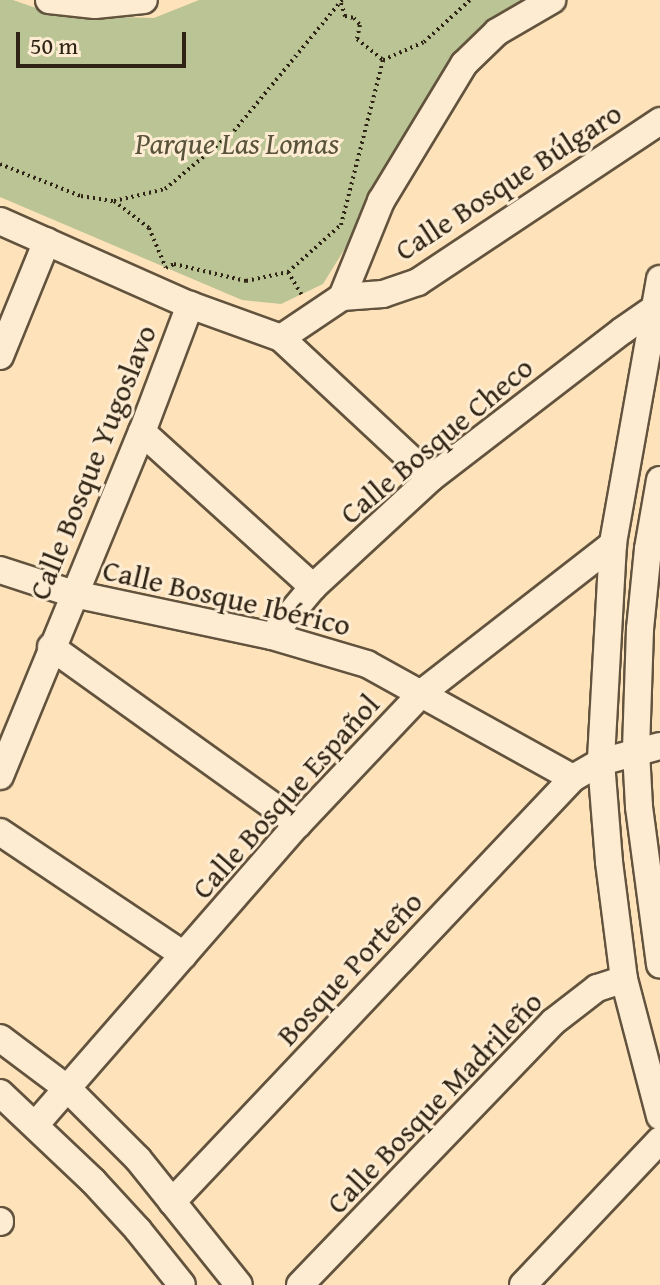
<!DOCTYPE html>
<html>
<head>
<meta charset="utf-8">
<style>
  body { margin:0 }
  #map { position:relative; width:660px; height:1285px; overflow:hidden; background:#fee2ba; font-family:"Gentium Book Plus",serif }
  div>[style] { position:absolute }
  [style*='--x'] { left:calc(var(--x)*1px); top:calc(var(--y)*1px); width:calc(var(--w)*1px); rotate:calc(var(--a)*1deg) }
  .green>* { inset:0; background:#bac494 }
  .path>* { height:4px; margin-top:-2px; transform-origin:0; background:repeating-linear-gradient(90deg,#2e2314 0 2px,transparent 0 6px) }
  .roads { filter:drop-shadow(2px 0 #62533e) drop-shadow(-2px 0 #62533e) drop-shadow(0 2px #62533e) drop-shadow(0 -2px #62533e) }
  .minor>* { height:26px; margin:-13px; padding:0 13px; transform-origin:13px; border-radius:13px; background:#feecd2 }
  span { translate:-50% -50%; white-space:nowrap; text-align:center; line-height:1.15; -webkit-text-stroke:6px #feecd2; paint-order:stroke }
  .park-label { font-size:30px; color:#58533a; font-style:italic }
  .street-label { font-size:30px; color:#2e2314 }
  .scale { position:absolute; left:16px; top:32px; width:170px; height:36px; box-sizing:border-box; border:4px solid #2e2314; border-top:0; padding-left:10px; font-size:24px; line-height:28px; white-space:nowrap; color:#2e2314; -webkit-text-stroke:6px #feecd2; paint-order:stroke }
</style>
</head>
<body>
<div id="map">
  <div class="green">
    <div style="clip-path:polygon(0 0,13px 0,56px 15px,154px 18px,199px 0,539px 0,458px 57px,399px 144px,352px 237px,323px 284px,281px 304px,242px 300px,0 197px)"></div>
  </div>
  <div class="path">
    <div style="--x:341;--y:3;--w:14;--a:73"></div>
    <div style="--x:345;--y:16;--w:9;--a:13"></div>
    <div style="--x:354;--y:18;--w:9;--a:49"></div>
    <div style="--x:360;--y:25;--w:14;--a:102"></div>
    <div style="--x:357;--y:39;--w:33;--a:39"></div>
    <div style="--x:383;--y:60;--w:45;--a:-23.7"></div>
    <div style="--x:424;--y:42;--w:62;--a:-42.4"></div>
    <div style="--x:0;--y:164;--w:87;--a:21.6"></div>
    <div style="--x:81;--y:196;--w:33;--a:9"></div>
    <div style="--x:114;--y:201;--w:52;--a:-13.2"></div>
    <div style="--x:165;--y:189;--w:90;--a:-40"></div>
    <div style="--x:234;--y:131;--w:170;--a:-50.5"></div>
    <div style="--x:114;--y:201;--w:44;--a:37.6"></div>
    <div style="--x:149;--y:228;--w:43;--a:67"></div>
    <div style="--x:166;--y:268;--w:9;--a:-27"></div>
    <div style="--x:174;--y:264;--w:74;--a:13.3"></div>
    <div style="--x:246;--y:281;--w:43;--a:-12.1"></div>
    <div style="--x:288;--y:272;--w:71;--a:-41.6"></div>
    <div style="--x:341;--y:225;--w:170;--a:-75.7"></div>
    <div style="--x:288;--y:272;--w:26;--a:59"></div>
  </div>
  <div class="roads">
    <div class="minor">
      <div style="--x:49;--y:0;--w:46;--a:6.2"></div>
      <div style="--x:95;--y:5;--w:49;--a:-5.8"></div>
      <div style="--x:0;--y:221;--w:208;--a:23.9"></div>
      <div style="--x:190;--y:305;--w:97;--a:19.9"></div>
      <div style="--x:281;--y:338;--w:73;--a:-33.9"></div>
      <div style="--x:342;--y:297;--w:41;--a:-4.2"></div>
      <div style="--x:383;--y:294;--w:37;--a:-19"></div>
      <div style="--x:418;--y:282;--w:291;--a:-33.6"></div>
      <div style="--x:660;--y:279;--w:269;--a:100.1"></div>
      <div style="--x:613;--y:544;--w:218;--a:93.2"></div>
      <div style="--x:601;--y:762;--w:100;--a:85.4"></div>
      <div style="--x:609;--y:862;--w:118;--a:82.7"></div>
      <div style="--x:624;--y:979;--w:142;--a:75.3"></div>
      <div style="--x:342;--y:297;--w:104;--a:-67.9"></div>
      <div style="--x:381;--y:201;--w:160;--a:-58.8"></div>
      <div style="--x:464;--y:64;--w:46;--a:-44.1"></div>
      <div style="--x:497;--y:32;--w:64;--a:-30.2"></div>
      <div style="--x:281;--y:338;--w:205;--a:43"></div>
      <div style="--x:0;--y:356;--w:124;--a:-67.8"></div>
      <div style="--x:142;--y:432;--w:231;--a:42.2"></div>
      <div style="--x:660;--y:480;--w:70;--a:99.9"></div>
      <div style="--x:648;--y:549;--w:80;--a:95.7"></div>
      <div style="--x:640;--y:629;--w:122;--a:91.9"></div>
      <div style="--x:636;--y:751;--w:56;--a:86.9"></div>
      <div style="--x:639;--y:807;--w:159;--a:82.4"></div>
      <div style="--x:0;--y:570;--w:78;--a:18"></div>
      <div style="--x:74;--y:594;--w:202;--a:12"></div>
      <div style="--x:272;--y:636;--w:99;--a:16.4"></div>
      <div style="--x:367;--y:664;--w:235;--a:29"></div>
      <div style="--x:573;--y:778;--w:32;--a:-30"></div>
      <div style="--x:601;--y:762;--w:61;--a:-15.2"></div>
      <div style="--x:272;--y:636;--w:64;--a:-50.1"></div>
      <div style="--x:313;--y:587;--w:161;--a:-42.7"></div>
      <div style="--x:431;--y:478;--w:241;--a:-37.6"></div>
      <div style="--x:622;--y:331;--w:40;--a:-34.9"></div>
      <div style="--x:655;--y:308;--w:5;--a:0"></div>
      <div style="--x:51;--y:647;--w:304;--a:35.6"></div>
      <div style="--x:0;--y:776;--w:372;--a:-67.6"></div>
      <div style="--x:142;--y:432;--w:136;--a:-69.3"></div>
      <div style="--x:0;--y:832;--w:221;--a:33.8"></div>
      <div style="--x:0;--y:1038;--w:85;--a:36.9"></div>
      <div style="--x:68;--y:1089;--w:99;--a:45"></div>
      <div style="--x:138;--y:1159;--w:161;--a:51.3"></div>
      <div style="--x:0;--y:1093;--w:128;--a:43.4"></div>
      <div style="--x:93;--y:1181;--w:67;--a:47.4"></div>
      <div style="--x:138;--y:1230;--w:70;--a:51.3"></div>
      <div style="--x:36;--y:1124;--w:398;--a:-48.9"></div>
      <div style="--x:298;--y:824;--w:182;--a:-46.6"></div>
      <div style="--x:423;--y:692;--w:241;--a:-37.9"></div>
      <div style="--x:172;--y:1202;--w:584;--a:-46.6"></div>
      <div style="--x:0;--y:1221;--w:1;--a:90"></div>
      <div style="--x:300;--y:1285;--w:365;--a:-46.1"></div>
      <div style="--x:553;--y:1022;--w:56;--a:-37.7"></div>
      <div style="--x:597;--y:988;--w:28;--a:-18"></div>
      <div style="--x:523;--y:1285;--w:199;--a:-46.6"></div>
    </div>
  </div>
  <div class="park-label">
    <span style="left:237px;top:143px">Parque Las Lomas</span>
  </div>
  <div class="street-label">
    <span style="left:508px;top:181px;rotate:-33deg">Calle Bosque Búlgaro</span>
    <span style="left:436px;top:440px;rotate:-40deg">Calle Bosque Checo</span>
    <span style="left:92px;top:462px;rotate:-68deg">Calle Bosque Yugoslavo</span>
    <span style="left:227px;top:597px;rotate:13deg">Calle Bosque Ibérico</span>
    <span style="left:285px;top:796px;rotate:-48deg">Calle Bosque Español</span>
    <span style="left:349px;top:968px;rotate:-47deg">Bosque Porteño</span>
    <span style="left:434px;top:1102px;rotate:-46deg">Calle Bosque Madrileño</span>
  </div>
  <div class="scale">50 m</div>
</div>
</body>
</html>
